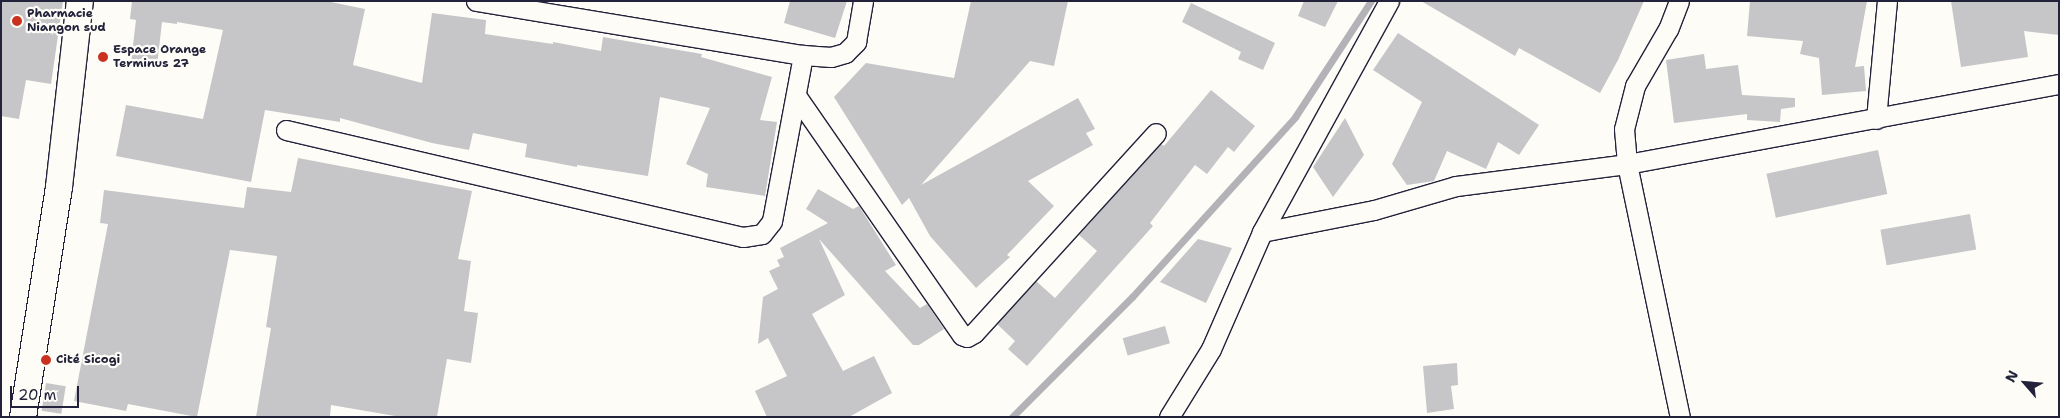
<!DOCTYPE html>
<html>
<head>
<meta charset="utf-8">
<style>
  body { margin:0 }
  #map { position:relative; width:2060px; height:418px; overflow:hidden; background:#fdfcf7; font-family:"Shantell Sans",sans-serif }
  div>[style] { position:absolute }
  [style*='--x'] { left:calc(var(--x)*1px); top:calc(var(--y)*1px); width:calc(var(--w)*1px); rotate:calc(var(--a)*1deg) }
  .stream>* { height:7px; margin:-3.5px; padding:0 3.5px; transform-origin:3.5px; border-radius:3.5px; background:#b2b2b7 }
  .building>* { inset:0; background:#c6c6c8; transform-origin:0 0 }
  .roads { filter:drop-shadow(1px 0 #22223b) drop-shadow(-1px 0 #22223b) drop-shadow(0 1px #22223b) drop-shadow(0 -1px #22223b) }
  .street>* { height:19px; margin:-9.5px; padding:0 9.5px; transform-origin:9.5px; border-radius:9.5px; background:#fdfcf7 }
  .secondary>* { height:26px; margin:-13px; padding:0 13px; transform-origin:13px; border-radius:13px; background:#fdfcf7 }
  .dots>* { width:14px; height:14px; translate:-50% -50%; box-sizing:border-box; border:2px solid #fdfcf7; border-radius:50% }
  span { translate:-50% -50%; white-space:nowrap; text-align:center; line-height:1.15; -webkit-text-stroke:4.5px #fdfcf7; paint-order:stroke }
  .poi-label { font-size:12px; color:#22223b; font-weight:700 }
  .left { translate:0 -50%; text-align:left }
  .frame { position:absolute; inset:0; border:2px solid #22223b; pointer-events:none }
  .north { position:absolute; left:2000px; top:358px; width:50px; height:50px; -webkit-text-stroke:4px #fdfcf7; paint-order:stroke; rotate:297deg; font-size:14px; font-weight:700; line-height:20px; text-align:center; color:#22223b }
  .north::after { content:''; display:block; margin:auto; width:18px; height:22px; background:#22223b; clip-path:polygon(50% 0,100% 100%,50% 72%,0 100%) }
  .scale { position:absolute; left:10px; top:386px; width:69px; height:22px; box-sizing:border-box; border:2px solid #22223b; border-top:0; padding-left:6px; font-size:15px; line-height:18px; white-space:nowrap; color:#22223b; -webkit-text-stroke:4px #fdfcf7; paint-order:stroke }
</style>
</head>
<body>
<div id="map">
  <div class="stream">
    <div style="--x:1012;--y:417;--w:170;--a:-45"></div>
    <div style="--x:1132;--y:297;--w:243;--a:-47.8"></div>
    <div style="--x:1295;--y:117;--w:139;--a:-56.8"></div>
  </div>
  <div class="building">
    <div style="clip-path:polygon(1px 1px,63px 1px,51px 84px,26px 80px,19px 119px,1px 116px)"></div>
    <div style="clip-path:polygon(132px 1px,326px 1px,365px 9px,353px 65px,422px 83px,432px 13px,486px 20px,485px 34px,553px 44px,553px 42px,601px 51px,603px 37px,702px 54px,701px 57px,772px 77px,760px 120px,777px 122px,765px 196px,706px 187px,708px 174px,686px 164px,710px 108px,660px 97px,648px 176px,577px 165px,577px 167px,525px 157px,527px 144px,473px 133px,469px 150px,432px 143px,340px 118px,340px 122px,265px 110px,251px 182px,116px 156px,126px 105px,203px 119px,223px 30px,177px 22px,177px 24px,162px 22px,157px 66px,131px 62px,136px 20px,130px 19px)"></div>
    <div style="clip-path:polygon(790px 1px,847px 1px,835px 38px,784px 23px)"></div>
    <div style="clip-path:polygon(971px 1px,1068px 1px,1054px 66px,1030px 61px,921px 185px,1078px 98px,1095px 129px,1086px 133px,1093px 145px,1028px 181px,1054px 206px,1007px 255px,1010px 257px,976px 288px,930px 236px,909px 198px,902px 205px,834px 97px,866px 63px,954px 78px)"></div>
    <div style="clip-path:polygon(1304px 1px,1338px 1px,1325px 27px,1298px 16px)"></div>
    <div style="clip-path:polygon(1421px 1px,1644px 1px,1618px 60px,1600px 93px,1519px 48px,1515px 56px)"></div>
    <div style="clip-path:polygon(1750px 1px,1867px 1px,1855px 67px,1864px 66px,1866px 91px,1822px 95px,1819px 58px,1800px 54px,1803px 41px,1747px 36px)"></div>
    <div style="clip-path:polygon(1951px 1px,2059px 1px,2059px 35px,2024px 31px,2028px 57px,1961px 67px)"></div>
    <div style="clip-path:polygon(1191px 3px,1275px 43px,1263px 70px,1238px 59px,1241px 52px,1182px 22px)"></div>
    <div style="clip-path:polygon(1398px 33px,1539px 125px,1519px 155px,1498px 142px,1486px 169px,1447px 151px,1434px 181px,1407px 185px,1392px 164px,1422px 102px,1373px 70px)"></div>
    <div style="clip-path:polygon(1704px 54px,1706px 69px,1738px 65px,1742px 95px,1795px 98px,1795px 107px,1781px 109px,1780px 122px,1747px 120px,1747px 114px,1674px 123px,1666px 60px)"></div>
    <div style="clip-path:polygon(1211px 90px,1255px 126px,1234px 152px,1228px 147px,1207px 174px,1195px 165px,1150px 223px,1153px 226px,1027px 366px,1008px 349px,1015px 341px,997px 324px,1036px 281px,1055px 298px,1097px 251px,1079px 235px,1161px 144px,1164px 146px)"></div>
    <div style="clip-path:polygon(1345px 118px,1364px 155px,1333px 197px,1313px 167px)"></div>
    <div style="left:1878px;top:150px;width:45px;height:114px;rotate:78deg"></div>
    <div style="clip-path:polygon(298px 158px,472px 191px,458px 259px,471px 261px,464px 311px,478px 313px,471px 363px,447px 359px,437px 417px,401px 417px,331px 405px,330px 417px,256px 417px,271px 328px,266px 327px,277px 256px,230px 250px,197px 417px,128px 404px,126px 411px,74px 401px,108px 224px,100px 223px,104px 190px,244px 208px,247px 187px,291px 192px)"></div>
    <div style="clip-path:polygon(818px 189px,853px 209px,859px 206px,896px 265px,885px 271px,920px 308px,927px 304px,944px 329px,919px 345px,913px 345px,819px 239px,845px 295px,812px 314px,843px 371px,874px 356px,892px 393px,849px 417px,767px 417px,755px 391px,787px 376px,768px 338px,758px 344px,763px 297px,778px 289px,769px 271px,780px 266px,777px 260px,784px 257px,780px 248px,828px 223px,806px 209px)"></div>
    <div style="left:1970px;top:214px;width:36px;height:91px;rotate:80deg"></div>
    <div style="clip-path:polygon(1198px 239px,1232px 248px,1206px 303px,1160px 282px)"></div>
    <div style="left:1165px;top:326px;width:18px;height:44px;rotate:74deg"></div>
    <div style="clip-path:polygon(1457px 363px,1458px 385px,1451px 386px,1454px 409px,1427px 413px,1423px 366px)"></div>
    <div style="left:46px;top:383px;width:20px;height:28px;rotate:9deg"></div>
  </div>
  <div class="roads">
    <div class="street">
      <div style="--x:476;--y:1;--w:331;--a:9.4"></div>
      <div style="--x:803;--y:55;--w:28;--a:4"></div>
      <div style="--x:831;--y:57;--w:15;--a:-16"></div>
      <div style="--x:845;--y:53;--w:16;--a:-45"></div>
      <div style="--x:856;--y:42;--w:42;--a:-80.3"></div>
      <div style="--x:1679;--y:1;--w:30;--a:111"></div>
      <div style="--x:1668;--y:29;--w:66;--a:120.1"></div>
      <div style="--x:1635;--y:86;--w:44;--a:104.3"></div>
      <div style="--x:1624;--y:129;--w:35;--a:85"></div>
      <div style="--x:1627;--y:164;--w:258;--a:78.2"></div>
      <div style="--x:797;--y:97;--w:290;--a:55.3"></div>
      <div style="--x:962;--y:335;--w:5;--a:22"></div>
      <div style="--x:967;--y:337;--w:8;--a:-30"></div>
      <div style="--x:974;--y:333;--w:270;--a:-47.7"></div>
      <div style="--x:1876;--y:119;--w:119;--a:-84.7"></div>
      <div style="--x:286;--y:130;--w:469;--a:13.2"></div>
      <div style="--x:743;--y:237;--w:19;--a:-9"></div>
      <div style="--x:762;--y:234;--w:16;--a:-52"></div>
      <div style="--x:772;--y:221;--w:169;--a:-79.4"></div>
      <div style="--x:1262;--y:232;--w:114;--a:-11.1"></div>
      <div style="--x:1374;--y:210;--w:85;--a:-16.3"></div>
      <div style="--x:1456;--y:186;--w:172;--a:-7.3"></div>
      <div style="--x:1627;--y:164;--w:439;--a:-10.5"></div>
      <div style="--x:1169;--y:417;--w:80;--a:-58.3"></div>
      <div style="--x:1211;--y:349;--w:128;--a:-66.4"></div>
      <div style="--x:1262;--y:232;--w:264;--a:-61.2"></div>
    </div>
    <div class="secondary">
      <div style="--x:23;--y:417;--w:233;--a:-81.1"></div>
      <div style="--x:59;--y:187;--w:187;--a:-83.6"></div>
    </div>
  </div>
  <div class="dots">
    <div style="left:17px;top:21px;background:#c8321e"></div>
    <div style="left:103px;top:57px;background:#c8321e"></div>
    <div style="left:46px;top:360px;background:#c8321e"></div>
  </div>
  <div class="poi-label">
    <span class="left" style="left:27px;top:21px">Pharmacie<br>Niangon sud</span>
    <span class="left" style="left:113px;top:57px">Espace Orange<br>Terminus 27</span>
    <span class="left" style="left:56px;top:360px">Cité Sicogi</span>
  </div>
  <div class="frame"></div>
  <div class="north">N</div>
  <div class="scale">20 m</div>
</div>
</body>
</html>
